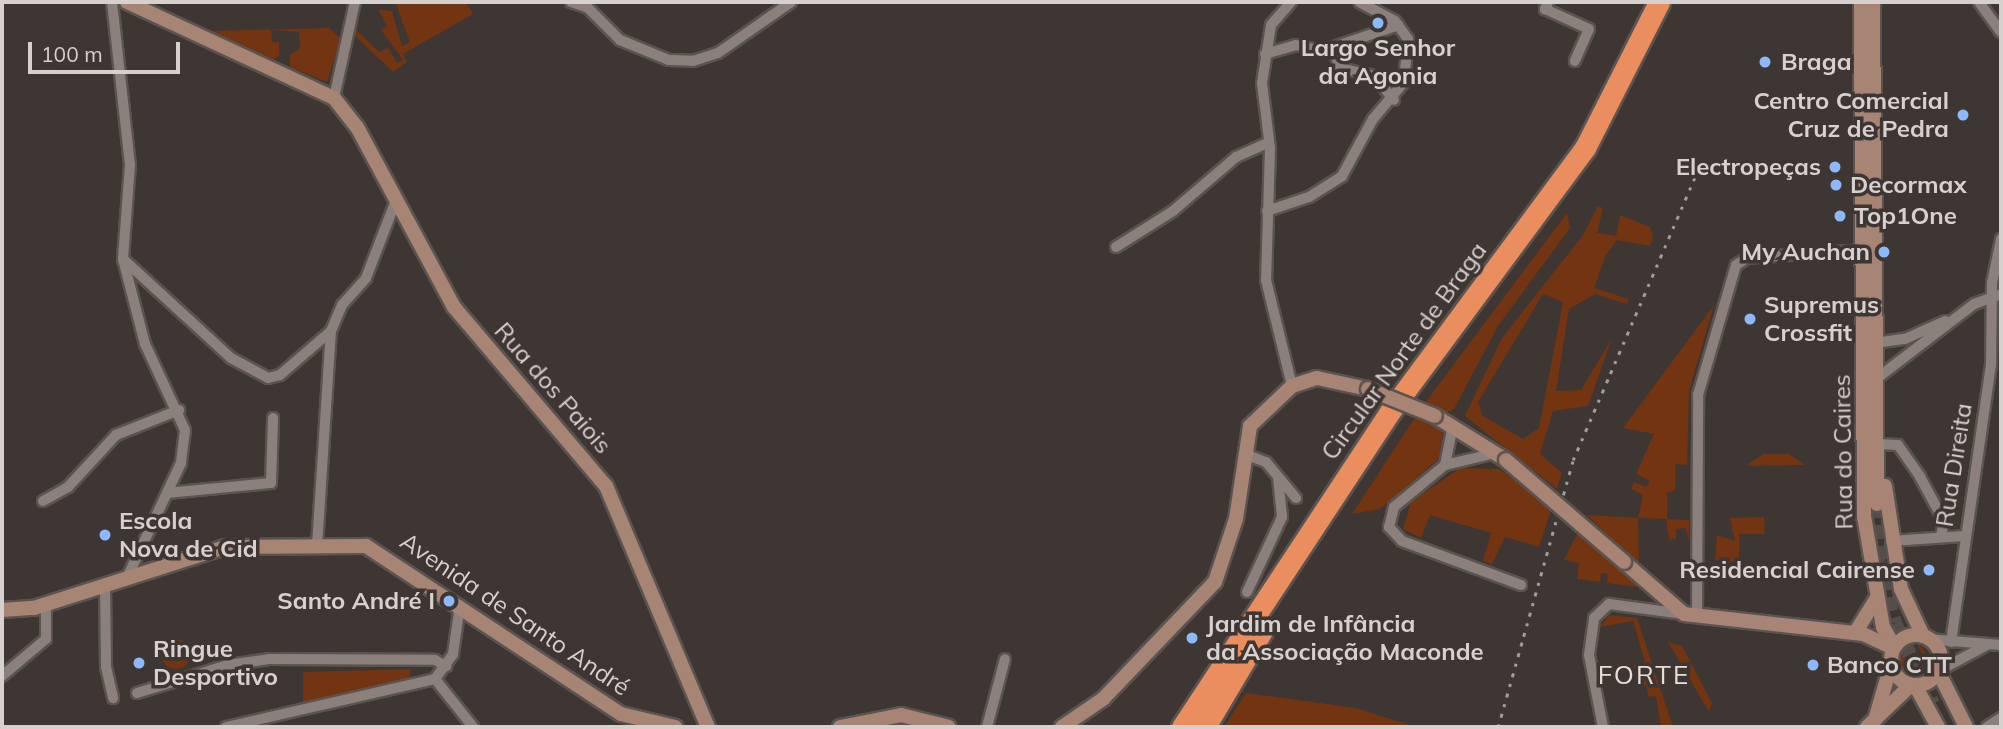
<!DOCTYPE html>
<html>
<head>
<meta charset="utf-8">
<style>
  body { margin:0 }
  #map { position:relative; width:2003px; height:729px; overflow:hidden; background:#3e3632; font-family:Mulish,sans-serif }
  div>[style] { position:absolute }
  [style*='--x'] { left:calc(var(--x)*1px); top:calc(var(--y)*1px); width:calc(var(--w)*1px); rotate:calc(var(--a)*1deg) }
  .green>* { inset:0; background:#733411 }
  .round { border-radius:50% }
  .secondary-tunnel>* { height:14px; margin-top:-7px; transform-origin:0; background:repeating-linear-gradient(90deg,#554d49 0 14px,transparent 0 21px) }
  .roads { filter:drop-shadow(2px 0 #5a534f) drop-shadow(-2px 0 #5a534f) drop-shadow(0 2px #5a534f) drop-shadow(0 -2px #5a534f) }
  .street>* { height:10px; margin:-5px; padding:0 5px; transform-origin:5px; border-radius:5px; background:#8b807c }
  .secondary>* { height:14px; margin:-7px; padding:0 7px; transform-origin:7px; border-radius:7px; background:#a88474 }
  .secondary>.ring { margin:-7px; padding:0; box-sizing:content-box; background:none; border:14px solid #a88474; border-radius:50% }
  .highway>* { height:21px; margin:-10.5px; padding:0 10.5px; transform-origin:10.5px; border-radius:10.5px; background:#ea8e60 }
  .rail>* { height:2.5px; margin-top:-1.25px; transform-origin:0; background:repeating-linear-gradient(90deg,#a49e9a 0 3.5px,transparent 0 10.5px) }
  .bridges { filter:drop-shadow(2px 0 #5a534f) drop-shadow(-2px 0 #5a534f) drop-shadow(0 2px #5a534f) drop-shadow(0 -2px #5a534f) }
  .secondary-bridge>* { height:14px; margin:-7px; padding:0 7px; transform-origin:7px; border-radius:7px; background:#a88474 }
  .dots>* { width:19px; height:19px; translate:-50% -50%; box-sizing:border-box; border:4px solid #3e3632; border-radius:50% }
  span { translate:-50% -50%; white-space:nowrap; text-align:center; line-height:1.15; -webkit-text-stroke:7px #3e3632; paint-order:stroke }
  .poi-label { font-size:24px; color:#d6d1ce; font-weight:700 }
  .left { translate:0 -50%; text-align:left }
  .right { translate:-100% -50%; text-align:right }
  .street-label { font-size:24px; color:#d6d1ce }
  .neighbourhood-label { font-size:26px; color:#e9ddd8; letter-spacing:2px }
  .frame { position:absolute; inset:0; border:4px solid #d6d1ce; pointer-events:none }
  .scale { position:absolute; left:28px; top:42px; width:152px; height:32px; box-sizing:border-box; border:4px solid #d6d1ce; border-top:0; padding-left:9px; font-size:21px; line-height:24px; white-space:nowrap; color:#d6d1ce; -webkit-text-stroke:5px #3e3632; paint-order:stroke }
</style>
</head>
<body>
<div id="map">
  <div class="green">
    <div style="clip-path:polygon(395px 2px,466px 2px,473px 14px,403px 54px,407px 62px,393px 72px,354px 35px,355px 29px,379px 52px,388px 48px,397px 63px,403px 60px,381px 30px,387px 26px,378px 9px,392px 11px,402px 46px,410px 42px)"></div>
    <div style="clip-path:polygon(329px 28px,341px 39px,327px 82px,290px 67px,290px 55px,300px 48px,299px 32px,271px 30px,272px 42px,279px 42px,279px 56px,273px 59px,209px 31px)"></div>
    <div style="clip-path:polygon(evenodd,1598px 206px,1603px 208px,1597px 233px,1616px 236px,1620px 215px,1650px 227px,1653px 237px,1650px 246px,1617px 240px,1606px 255px,1594px 288px,1629px 299px,1627px 304px,1595px 294px,1569px 309px,1556px 391px,1581px 390px,1612px 338px,1588px 406px,1553px 411px,1540px 454px,1562px 473px,1557px 489px,1465px 416px,1502px 338px,1583px 235px,1598px 206px,1543px 294px,1563px 302px,1539px 428px,1523px 439px,1483px 416px,1478px 402px,1543px 294px)"></div>
    <div style="clip-path:polygon(1567px 213px,1570px 228px,1498px 326px,1454px 409px,1446px 413px,1425px 403px)"></div>
    <div style="clip-path:polygon(1714px 305px,1689px 391px,1687px 465px,1675px 464px,1675px 491px,1667px 492px,1667px 519px,1689px 520px,1689px 539px,1685px 528px,1676px 529px,1676px 539px,1669px 540px,1666px 519px,1638px 518px,1639px 566px,1587px 515px,1638px 518px,1643px 495px,1631px 489px,1634px 482px,1646px 487px,1650px 481px,1636px 474px,1654px 434px,1623px 428px)"></div>
    <div style="clip-path:polygon(1416px 416px,1443px 430px,1442px 456px,1380px 509px,1352px 514px)"></div>
    <div style="clip-path:polygon(1764px 454px,1789px 454px,1805px 465px,1745px 466px)"></div>
    <div style="clip-path:polygon(1460px 468px,1499px 469px,1552px 507px,1539px 547px,1505px 537px,1492px 564px,1483px 561px,1491px 533px,1430px 515px,1421px 538px,1403px 529px,1411px 502px)"></div>
    <div style="clip-path:polygon(1764px 517px,1765px 534px,1739px 534px,1739px 563px,1715px 560px,1717px 535px,1735px 541px,1730px 518px)"></div>
    <div style="clip-path:polygon(1579px 530px,1638px 587px,1607px 583px,1608px 574px,1601px 573px,1600px 582px,1577px 579px,1579px 563px,1564px 560px)"></div>
    <div style="clip-path:polygon(1609px 615px,1637px 618px,1673px 727px,1661px 727px,1656px 696px,1649px 697px,1646px 685px,1638px 687px,1634px 665px,1645px 662px,1633px 621px,1600px 627px)"></div>
    <div style="clip-path:polygon(evenodd,1916px 639px,1934px 665px,1928px 678px,1919px 681px,1904px 673px,1897px 658px,1903px 642px,1916px 639px,1917px 643px,1929px 670px,1914px 677px,1902px 650px,1917px 643px)"></div>
    <div class="round" style="left:161px;top:639px;width:30px;height:30px"></div>
    <div style="clip-path:polygon(1668px 642px,1682px 646px,1712px 703px,1709px 712px)"></div>
    <div style="clip-path:polygon(411px 669px,409px 681px,303px 705px,303px 672px)"></div>
    <div style="clip-path:polygon(1246px 693px,1356px 708px,1416px 727px,1224px 727px)"></div>
  </div>
  <div class="secondary-tunnel">
    <div style="--x:1877;--y:504;--w:65;--a:81.1"></div>
    <div style="--x:1877;--y:557;--w:68;--a:74.7"></div>
    <div style="--x:1895;--y:623;--w:89;--a:64.9"></div>
  </div>
  <div class="roads">
    <div class="street">
      <div style="--x:112;--y:2;--w:164;--a:83.7"></div>
      <div style="--x:130;--y:165;--w:94;--a:94.3"></div>
      <div style="--x:123;--y:259;--w:88;--a:75.5"></div>
      <div style="--x:145;--y:344;--w:95;--a:65.1"></div>
      <div style="--x:185;--y:430;--w:33;--a:97"></div>
      <div style="--x:181;--y:463;--w:127;--a:115.2"></div>
      <div style="--x:571;--y:2;--w:18;--a:19"></div>
      <div style="--x:588;--y:8;--w:45;--a:45"></div>
      <div style="--x:620;--y:40;--w:53;--a:22.2"></div>
      <div style="--x:669;--y:60;--w:24;--a:2"></div>
      <div style="--x:693;--y:61;--w:26;--a:-18"></div>
      <div style="--x:718;--y:53;--w:89;--a:-34.9"></div>
      <div style="--x:1291;--y:2;--w:30;--a:131"></div>
      <div style="--x:1271;--y:25;--w:59;--a:98.8"></div>
      <div style="--x:1262;--y:83;--w:65;--a:83"></div>
      <div style="--x:1270;--y:148;--w:132;--a:91.7"></div>
      <div style="--x:1266;--y:280;--w:109;--a:76.2"></div>
      <div style="--x:1548;--y:2;--w:8;--a:113"></div>
      <div style="--x:1545;--y:9;--w:48;--a:24.4"></div>
      <div style="--x:1589;--y:29;--w:35;--a:114"></div>
      <div style="--x:1979;--y:2;--w:37;--a:54"></div>
      <div style="--x:1333;--y:48;--w:21;--a:71"></div>
      <div style="--x:1340;--y:68;--w:35;--a:13"></div>
      <div style="--x:1374;--y:76;--w:31;--a:50"></div>
      <div style="--x:1265;--y:54;--w:32;--a:-16"></div>
      <div style="--x:1296;--y:45;--w:27;--a:13"></div>
      <div style="--x:1322;--y:51;--w:81;--a:-18.7"></div>
      <div style="--x:334;--y:98;--w:98;--a:-77.7"></div>
      <div style="--x:1267;--y:211;--w:44;--a:-18.4"></div>
      <div style="--x:1309;--y:197;--w:39;--a:-32"></div>
      <div style="--x:1342;--y:176;--w:65;--a:-61.5"></div>
      <div style="--x:1373;--y:119;--w:48;--a:-50"></div>
      <div style="--x:1404;--y:82;--w:43;--a:-84.7"></div>
      <div style="--x:1408;--y:39;--w:22;--a:-126"></div>
      <div style="--x:1395;--y:21;--w:40;--a:-152"></div>
      <div style="--x:1116;--y:247;--w:67;--a:-32.3"></div>
      <div style="--x:1173;--y:211;--w:83;--a:-40.6"></div>
      <div style="--x:1236;--y:157;--w:36;--a:-24"></div>
      <div style="--x:123;--y:259;--w:147;--a:42.5"></div>
      <div style="--x:231;--y:358;--w:42;--a:28.4"></div>
      <div style="--x:268;--y:378;--w:12;--a:-14"></div>
      <div style="--x:280;--y:375;--w:67;--a:-40.8"></div>
      <div style="--x:1875;--y:343;--w:30;--a:-8"></div>
      <div style="--x:1905;--y:339;--w:44;--a:-24.2"></div>
      <div style="--x:1876;--y:379;--w:123;--a:-37.4"></div>
      <div style="--x:1974;--y:304;--w:29;--a:-20"></div>
      <div style="--x:1878;--y:444;--w:20;--a:3"></div>
      <div style="--x:1898;--y:445;--w:39;--a:55"></div>
      <div style="--x:1920;--y:477;--w:50;--a:61.4"></div>
      <div style="--x:1944;--y:521;--w:15;--a:101"></div>
      <div style="--x:1496;--y:453;--w:52;--a:166.8"></div>
      <div style="--x:1445;--y:465;--w:66;--a:140.5"></div>
      <div style="--x:1394;--y:507;--w:21;--a:104"></div>
      <div style="--x:1389;--y:527;--w:19;--a:47"></div>
      <div style="--x:1402;--y:541;--w:127;--a:20.3"></div>
      <div style="--x:1250;--y:456;--w:17;--a:21"></div>
      <div style="--x:1266;--y:462;--w:47;--a:50.2"></div>
      <div style="--x:1445;--y:465;--w:41;--a:-78.7"></div>
      <div style="--x:167;--y:493;--w:104;--a:-5.5"></div>
      <div style="--x:271;--y:483;--w:65;--a:-88.2"></div>
      <div style="--x:43;--y:501;--w:29;--a:-29"></div>
      <div style="--x:68;--y:487;--w:71;--a:-47.3"></div>
      <div style="--x:116;--y:435;--w:68;--a:-21.6"></div>
      <div style="--x:1891;--y:541;--w:73;--a:-3.9"></div>
      <div style="--x:317;--y:546;--w:215;--a:-86.3"></div>
      <div style="--x:331;--y:331;--w:28;--a:-67"></div>
      <div style="--x:342;--y:305;--w:36;--a:-48"></div>
      <div style="--x:366;--y:278;--w:80;--a:-68.9"></div>
      <div style="--x:105;--y:585;--w:82;--a:89.3"></div>
      <div style="--x:106;--y:667;--w:32;--a:77"></div>
      <div style="--x:1247;--y:592;--w:83;--a:-65"></div>
      <div style="--x:1282;--y:517;--w:40;--a:-95.7"></div>
      <div style="--x:1697;--y:616;--w:221;--a:-89.7"></div>
      <div style="--x:1698;--y:395;--w:135;--a:-73.7"></div>
      <div style="--x:1736;--y:265;--w:13;--a:-32"></div>
      <div style="--x:1747;--y:258;--w:116;--a:-3.9"></div>
      <div style="--x:1928;--y:639;--w:73;--a:4.7"></div>
      <div style="--x:1951;--y:642;--w:280;--a:-81.8"></div>
      <div style="--x:1991;--y:365;--w:82;--a:-89.3"></div>
      <div style="--x:1992;--y:283;--w:45;--a:-78.4"></div>
      <div style="--x:1940;--y:670;--w:53;--a:-28"></div>
      <div style="--x:2;--y:676;--w:57;--a:-40.1"></div>
      <div style="--x:46;--y:639;--w:35;--a:-90"></div>
      <div style="--x:435;--y:679;--w:61;--a:51.6"></div>
      <div style="--x:137;--y:693;--w:95;--a:-17.1"></div>
      <div style="--x:228;--y:665;--w:41;--a:-8.3"></div>
      <div style="--x:269;--y:659;--w:166;--a:0.3"></div>
      <div style="--x:435;--y:660;--w:13;--a:29"></div>
      <div style="--x:226;--y:727;--w:214;--a:-12.9"></div>
      <div style="--x:435;--y:679;--w:31;--a:-54"></div>
      <div style="--x:453;--y:654;--w:49;--a:-81.9"></div>
      <div style="--x:987;--y:727;--w:70;--a:-75.2"></div>
      <div style="--x:1603;--y:727;--w:73;--a:-101"></div>
      <div style="--x:1589;--y:655;--w:37;--a:-82"></div>
      <div style="--x:1594;--y:618;--w:21;--a:-43"></div>
      <div style="--x:1609;--y:604;--w:75;--a:7.7"></div>
      <div style="--x:1987;--y:727;--w:17;--a:-33"></div>
    </div>
    <div class="secondary">
      <div style="--x:127;--y:2;--w:228;--a:24.9"></div>
      <div style="--x:334;--y:98;--w:37;--a:52"></div>
      <div style="--x:357;--y:127;--w:204;--a:61.7"></div>
      <div style="--x:454;--y:307;--w:235;--a:49.7"></div>
      <div style="--x:606;--y:486;--w:262;--a:67.1"></div>
      <div style="--x:1861;--y:2;--w:514;--a:89.67"></div>
      <div style="--x:1864;--y:516;--w:113;--a:80.3"></div>
      <div style="--x:1883;--y:627;--w:22;--a:60"></div>
      <div style="--x:1873;--y:2;--w:502;--a:89.54"></div>
      <div style="--x:1435;--y:416;--w:84;--a:31.8"></div>
      <div style="--x:1885;--y:486;--w:104;--a:81.2"></div>
      <div style="--x:1901;--y:589;--w:52;--a:64.9"></div>
      <div style="--x:1624;--y:562;--w:79;--a:40.9"></div>
      <div style="--x:1684;--y:614;--w:180;--a:6.4"></div>
      <div style="--x:1863;--y:634;--w:33;--a:25"></div>
      <div style="--x:2;--y:610;--w:32;--a:-4"></div>
      <div style="--x:34;--y:608;--w:201;--a:-17.7"></div>
      <div style="--x:225;--y:547;--w:141;--a:-0.4"></div>
      <div style="--x:366;--y:546;--w:305;--a:33.4"></div>
      <div style="--x:621;--y:714;--w:56;--a:13.5"></div>
      <div style="--x:1855;--y:633;--w:40;--a:-58"></div>
      <div class="ring" style="left:1891px;top:635px;width:36px;height:36px"></div>
      <div style="--x:1939;--y:673;--w:60;--a:63.4"></div>
      <div style="--x:1916;--y:687;--w:46;--a:61.2"></div>
      <div style="--x:1875;--y:720;--w:61;--a:-73.9"></div>
      <div style="--x:840;--y:727;--w:62;--a:-11.1"></div>
      <div style="--x:901;--y:715;--w:49;--a:14"></div>
      <div style="--x:1062;--y:727;--w:50;--a:-34.3"></div>
      <div style="--x:1103;--y:699;--w:162;--a:-46.3"></div>
      <div style="--x:1215;--y:582;--w:66;--a:-71.6"></div>
      <div style="--x:1236;--y:519;--w:94;--a:-81.4"></div>
      <div style="--x:1250;--y:426;--w:58;--a:-43.6"></div>
      <div style="--x:1292;--y:386;--w:26;--a:-18"></div>
      <div style="--x:1317;--y:378;--w:52;--a:12.2"></div>
      <div style="--x:1867;--y:727;--w:61;--a:-43.7"></div>
    </div>
    <div class="highway">
      <div style="--x:1182;--y:727;--w:380;--a:-56.6"></div>
      <div style="--x:1391;--y:410;--w:326;--a:-53.5"></div>
      <div style="--x:1585;--y:148;--w:164;--a:-63.1"></div>
      <div style="--x:1205;--y:727;--w:112;--a:-59.3"></div>
    </div>
  </div>
  <div class="rail">
    <div style="--x:1498;--y:727;--w:277;--a:-74.3"></div>
    <div style="--x:1573;--y:460;--w:321;--a:-66.7"></div>
  </div>
  <div class="bridges">
    <div class="secondary-bridge">
      <div style="--x:1368;--y:389;--w:72;--a:21.9"></div>
      <div style="--x:1506;--y:460;--w:156;--a:40.8"></div>
    </div>
  </div>
  <div class="dots">
    <div style="left:1378px;top:23px;background:#8db9fc"></div>
    <div style="left:1765px;top:62px;background:#8db9fc"></div>
    <div style="left:1963px;top:115px;background:#8db9fc"></div>
    <div style="left:1835px;top:167px;background:#8db9fc"></div>
    <div style="left:1836px;top:185px;background:#8db9fc"></div>
    <div style="left:1840px;top:216px;background:#8db9fc"></div>
    <div style="left:1884px;top:252px;background:#8db9fc"></div>
    <div style="left:1750px;top:319px;background:#8db9fc"></div>
    <div style="left:105px;top:535px;background:#8db9fc"></div>
    <div style="left:1929px;top:570px;background:#8db9fc"></div>
    <div style="left:449px;top:601px;background:#8db9fc"></div>
    <div style="left:1192px;top:638px;background:#8db9fc"></div>
    <div style="left:139px;top:663px;background:#8db9fc"></div>
    <div style="left:1813px;top:665px;background:#8db9fc"></div>
  </div>
  <div class="poi-label">
    <span style="left:1378px;top:62px">Largo Senhor<br>da Agonia</span>
    <span class="left" style="left:1781px;top:62px">Braga</span>
    <span class="right" style="left:1949px;top:115px">Centro Comercial<br>Cruz de Pedra</span>
    <span class="right" style="left:1821px;top:167px">Electropeças</span>
    <span class="left" style="left:1850px;top:185px">Decormax</span>
    <span class="left" style="left:1854px;top:216px">Top1One</span>
    <span class="right" style="left:1870px;top:252px">My Auchan</span>
    <span class="left" style="left:1764px;top:319px">Supremus<br>Crossfit</span>
    <span class="left" style="left:119px;top:535px">Escola<br>Nova de Cid</span>
    <span class="right" style="left:1915px;top:570px">Residencial Cairense</span>
    <span class="right" style="left:435px;top:601px">Santo André I</span>
    <span class="left" style="left:1206px;top:638px">Jardim de Infância<br>da Associação Maconde</span>
    <span class="left" style="left:153px;top:663px">Ringue<br>Desportivo</span>
    <span class="left" style="left:1827px;top:665px">Banco CTT</span>
  </div>
  <div class="street-label">
    <span style="left:1404px;top:351px;rotate:-54deg">Circular Norte de Braga</span>
    <span style="left:553px;top:388px;rotate:49deg">Rua dos Paiois</span>
    <span style="left:1843px;top:452px;rotate:-91deg">Rua do Caires</span>
    <span style="left:1954px;top:465px;rotate:-81deg">Rua Direita</span>
    <span style="left:515px;top:614px;rotate:34deg">Avenida de Santo André</span>
  </div>
  <div class="neighbourhood-label">
    <span style="left:1644px;top:675px">FORTE</span>
  </div>
  <div class="frame"></div>
  <div class="scale">100 m</div>
</div>
</body>
</html>
